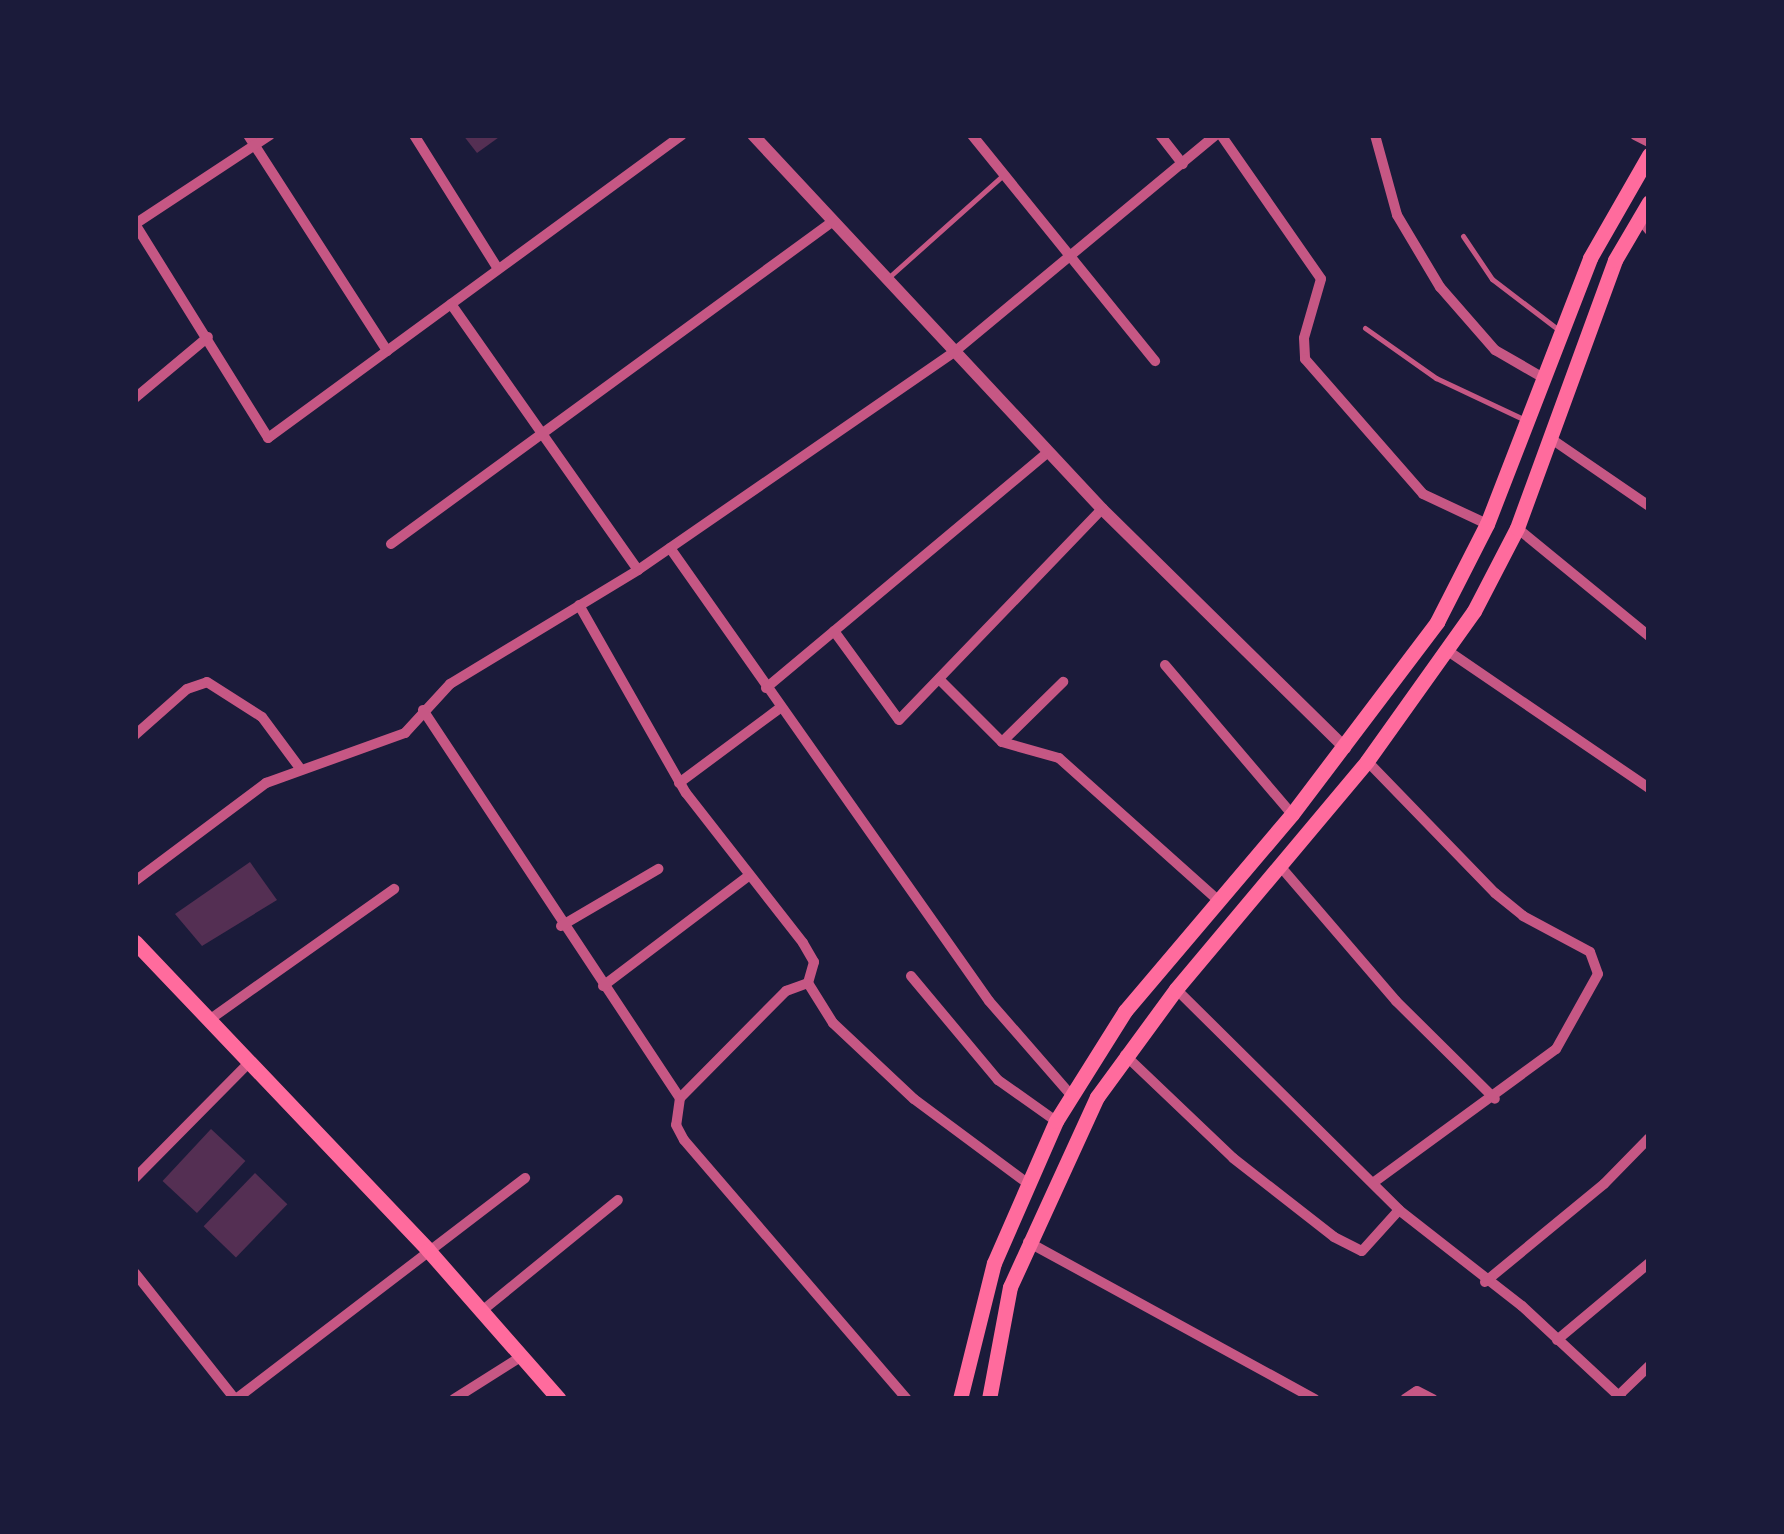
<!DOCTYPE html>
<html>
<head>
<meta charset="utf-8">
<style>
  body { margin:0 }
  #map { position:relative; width:1784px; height:1534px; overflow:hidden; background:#1b1b3a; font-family:Cabin,sans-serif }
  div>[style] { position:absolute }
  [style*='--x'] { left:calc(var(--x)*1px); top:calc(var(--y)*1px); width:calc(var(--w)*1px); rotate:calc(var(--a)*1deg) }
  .building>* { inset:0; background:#542f53; transform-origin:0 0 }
  .service>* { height:5px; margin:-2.5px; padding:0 2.5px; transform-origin:2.5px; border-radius:2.5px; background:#c65784 }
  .minor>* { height:10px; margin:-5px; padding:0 5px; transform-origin:5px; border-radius:5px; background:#c65784 }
  .tertiary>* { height:12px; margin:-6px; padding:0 6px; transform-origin:6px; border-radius:6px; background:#c65784 }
  .secondary>* { height:15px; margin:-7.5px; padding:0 7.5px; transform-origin:7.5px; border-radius:7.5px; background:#ff6b9d }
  span { translate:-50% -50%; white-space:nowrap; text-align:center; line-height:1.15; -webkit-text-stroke:9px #1b1b3a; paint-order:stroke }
  .frame { position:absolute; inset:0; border:138px solid #1b1b3a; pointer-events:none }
</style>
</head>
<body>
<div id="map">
  <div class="building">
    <div style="clip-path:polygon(463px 135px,502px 135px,477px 153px)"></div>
    <div style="clip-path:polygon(250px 862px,277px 900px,202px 946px,175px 914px)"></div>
    <div style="left:211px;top:1129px;width:47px;height:71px;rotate:43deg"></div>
    <div style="left:255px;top:1173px;width:45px;height:74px;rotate:44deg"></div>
  </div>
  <div class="service">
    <div style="--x:1463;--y:236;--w:52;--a:56"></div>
    <div style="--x:1492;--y:279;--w:84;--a:37.3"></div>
    <div style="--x:888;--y:278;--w:154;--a:-41.8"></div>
    <div style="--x:1365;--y:328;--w:87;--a:35.2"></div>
    <div style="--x:1436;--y:378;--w:96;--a:25.2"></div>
  </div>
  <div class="minor">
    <div style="--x:248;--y:135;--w:257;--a:57.2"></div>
    <div style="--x:414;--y:135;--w:158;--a:57.9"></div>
    <div style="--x:972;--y:135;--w:291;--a:51"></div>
    <div style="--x:1160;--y:135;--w:37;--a:52"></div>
    <div style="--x:1221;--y:135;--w:175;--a:55.2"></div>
    <div style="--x:1321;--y:279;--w:61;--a:106.1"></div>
    <div style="--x:1304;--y:338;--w:21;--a:87"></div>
    <div style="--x:1305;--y:359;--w:179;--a:48.8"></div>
    <div style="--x:1423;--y:494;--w:71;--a:25.1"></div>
    <div style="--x:1375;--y:135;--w:83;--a:74.6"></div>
    <div style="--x:1397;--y:215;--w:84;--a:59.2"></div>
    <div style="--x:1440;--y:287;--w:84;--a:48.9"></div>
    <div style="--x:1495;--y:350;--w:52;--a:30"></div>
    <div style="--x:1635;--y:135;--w:16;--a:27"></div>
    <div style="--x:1639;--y:218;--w:16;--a:50"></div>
    <div style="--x:135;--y:224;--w:252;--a:58.1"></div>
    <div style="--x:268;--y:438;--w:513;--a:-36.2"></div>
    <div style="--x:135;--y:224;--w:162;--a:-33.4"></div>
    <div style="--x:451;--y:304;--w:325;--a:54.9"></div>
    <div style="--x:135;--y:398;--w:95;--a:-39.9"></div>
    <div style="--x:1550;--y:438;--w:120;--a:34.5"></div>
    <div style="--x:1517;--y:528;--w:171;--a:39.3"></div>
    <div style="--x:391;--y:544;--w:546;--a:-36.14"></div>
    <div style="--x:670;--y:548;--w:554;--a:54.85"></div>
    <div style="--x:989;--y:1001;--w:125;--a:48.9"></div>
    <div style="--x:579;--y:605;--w:216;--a:60.4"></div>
    <div style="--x:686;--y:793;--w:190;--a:52"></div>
    <div style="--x:803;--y:943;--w:22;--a:60"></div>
    <div style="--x:814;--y:962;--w:22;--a:106"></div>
    <div style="--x:834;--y:631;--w:110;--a:53.9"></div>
    <div style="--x:899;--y:720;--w:293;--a:-46.1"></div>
    <div style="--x:1448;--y:651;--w:243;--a:34.3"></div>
    <div style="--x:1165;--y:665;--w:196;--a:49.6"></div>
    <div style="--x:939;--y:679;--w:89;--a:45"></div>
    <div style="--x:1002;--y:742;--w:59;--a:15.7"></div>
    <div style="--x:1059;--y:758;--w:213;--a:41.8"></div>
    <div style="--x:766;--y:688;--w:368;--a:-39.9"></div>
    <div style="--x:423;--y:710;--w:465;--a:56.5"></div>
    <div style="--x:680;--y:1098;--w:27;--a:98"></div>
    <div style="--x:676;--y:1125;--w:17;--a:62"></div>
    <div style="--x:684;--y:1140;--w:342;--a:49.3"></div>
    <div style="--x:135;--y:735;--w:69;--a:-41.5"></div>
    <div style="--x:187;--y:689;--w:21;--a:-19"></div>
    <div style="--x:207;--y:682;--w:65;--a:32.5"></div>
    <div style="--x:262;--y:717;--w:62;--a:53.5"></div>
    <div style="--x:1002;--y:742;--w:86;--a:-44.5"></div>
    <div style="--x:1367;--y:761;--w:184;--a:45.9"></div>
    <div style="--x:1495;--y:893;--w:36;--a:39"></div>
    <div style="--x:1523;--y:916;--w:76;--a:28.2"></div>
    <div style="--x:1590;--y:952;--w:23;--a:70"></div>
    <div style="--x:1598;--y:974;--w:86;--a:119.2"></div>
    <div style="--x:1556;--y:1049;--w:227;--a:143.8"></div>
    <div style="--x:679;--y:783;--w:126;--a:-36.6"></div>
    <div style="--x:1280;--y:866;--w:178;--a:49.3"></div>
    <div style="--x:1396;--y:1001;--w:139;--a:44.7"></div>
    <div style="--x:135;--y:881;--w:164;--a:-36.8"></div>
    <div style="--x:266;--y:783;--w:148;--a:-19.8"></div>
    <div style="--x:405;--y:733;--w:67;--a:-47.4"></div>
    <div style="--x:450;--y:684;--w:220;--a:-31.2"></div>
    <div style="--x:638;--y:570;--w:383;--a:-34.6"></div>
    <div style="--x:953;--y:353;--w:342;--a:-39.7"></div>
    <div style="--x:561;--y:926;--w:113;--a:-30.4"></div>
    <div style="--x:911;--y:976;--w:136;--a:50.1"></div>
    <div style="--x:998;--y:1080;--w:71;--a:35.3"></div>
    <div style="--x:808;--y:983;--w:47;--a:58"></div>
    <div style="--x:833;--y:1023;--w:111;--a:43.2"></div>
    <div style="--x:914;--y:1099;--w:141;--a:36.6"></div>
    <div style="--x:603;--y:986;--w:179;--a:-37.1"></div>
    <div style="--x:1176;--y:989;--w:314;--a:44.7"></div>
    <div style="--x:1399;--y:1210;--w:156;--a:38"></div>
    <div style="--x:1522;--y:1306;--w:137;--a:42.9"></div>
    <div style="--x:209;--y:1020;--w:227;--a:-35.3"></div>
    <div style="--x:1125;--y:1055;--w:149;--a:43.6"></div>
    <div style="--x:1233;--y:1158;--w:128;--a:38"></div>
    <div style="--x:1334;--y:1237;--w:31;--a:27"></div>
    <div style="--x:1362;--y:1251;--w:55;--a:-47.9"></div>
    <div style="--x:680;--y:1098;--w:151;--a:-45.3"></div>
    <div style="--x:786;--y:991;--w:23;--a:-20"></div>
    <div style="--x:135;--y:1178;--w:162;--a:-45.3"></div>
    <div style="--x:1028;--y:1242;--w:327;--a:28.7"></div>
    <div style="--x:135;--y:1273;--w:161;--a:51.6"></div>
    <div style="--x:1485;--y:1282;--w:154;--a:-39.5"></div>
    <div style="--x:1604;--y:1184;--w:64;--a:-45.6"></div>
    <div style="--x:483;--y:1310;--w:174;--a:-39.2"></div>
    <div style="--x:1557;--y:1340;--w:120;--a:-39.9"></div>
    <div style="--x:1619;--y:1395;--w:42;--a:-44"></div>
    <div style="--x:236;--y:1399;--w:364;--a:-37.4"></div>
    <div style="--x:454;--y:1399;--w:80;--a:-32.3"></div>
    <div style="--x:1405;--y:1399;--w:14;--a:-34"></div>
    <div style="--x:1417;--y:1391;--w:18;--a:27"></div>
  </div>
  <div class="tertiary">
    <div style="--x:753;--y:135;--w:512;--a:46.98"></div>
    <div style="--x:1102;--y:509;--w:341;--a:44.5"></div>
  </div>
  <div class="secondary">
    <div style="--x:135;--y:942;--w:425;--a:46.4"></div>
    <div style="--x:428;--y:1250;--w:198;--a:48.7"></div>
    <div style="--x:960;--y:1399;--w:140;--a:-76"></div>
    <div style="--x:994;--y:1263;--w:155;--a:-66.4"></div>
    <div style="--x:1056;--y:1121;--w:130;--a:-57.9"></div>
    <div style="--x:1125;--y:1011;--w:258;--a:-49.7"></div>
    <div style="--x:1292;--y:814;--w:241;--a:-52.9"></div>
    <div style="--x:1437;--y:622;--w:110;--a:-63"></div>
    <div style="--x:1487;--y:524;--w:285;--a:-68.8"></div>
    <div style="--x:1590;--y:258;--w:119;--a:-60.2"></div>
    <div style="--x:989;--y:1399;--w:114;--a:-79.4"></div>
    <div style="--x:1010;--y:1287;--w:209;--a:-65.4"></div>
    <div style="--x:1097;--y:1097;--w:134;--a:-53.8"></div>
    <div style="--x:1176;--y:989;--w:297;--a:-50"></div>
    <div style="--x:1367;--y:761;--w:184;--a:-54.5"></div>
    <div style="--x:1474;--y:611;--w:93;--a:-62.6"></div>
    <div style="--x:1517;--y:528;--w:285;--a:-69.9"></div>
    <div style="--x:1615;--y:260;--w:67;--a:-59.6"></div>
  </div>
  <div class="frame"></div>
</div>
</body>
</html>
